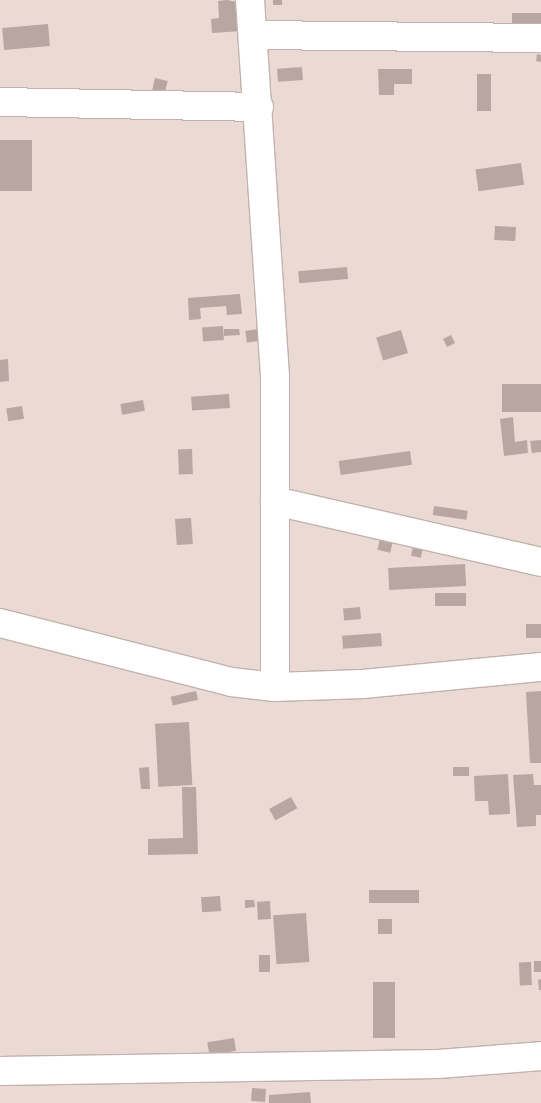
<!DOCTYPE html>
<html>
<head>
<meta charset="utf-8">
<style>
  body { margin:0 }
  #map { position:relative; width:541px; height:1103px; overflow:hidden; background:#ebdad4; font-family:"Public Sans",sans-serif }
  div>[style] { position:absolute }
  [style*='--x'] { left:calc(var(--x)*1px); top:calc(var(--y)*1px); width:calc(var(--w)*1px); rotate:calc(var(--a)*1deg) }
  .building>* { inset:0; background:#b7a6a1; transform-origin:0 0 }
  .roads { filter:drop-shadow(1px 0 #c2b2ac) drop-shadow(-1px 0 #c2b2ac) drop-shadow(0 1px #c2b2ac) drop-shadow(0 -1px #c2b2ac) }
  .minor>* { height:28px; margin:-14px; padding:0 14px; transform-origin:14px; border-radius:14px; background:#fff }
  span { translate:-50% -50%; white-space:nowrap; text-align:center; line-height:1.15; -webkit-text-stroke:4px #f9e7e1; paint-order:stroke }
</style>
</head>
<body>
<div id="map">
  <div class="building">
    <div style="clip-path:polygon(227px 0,242px 3px,242px 31px,212px 33px,211px 19px,219px 18px,218px 1px)"></div>
    <div style="left:273px;top:0;width:9px;height:5px"></div>
    <div style="left:512px;top:13px;width:29px;height:14px"></div>
    <div style="left:48px;top:24px;width:22px;height:46px;rotate:85deg"></div>
    <div style="clip-path:polygon(537px 54px,541px 55px,541px 62px,536px 61px)"></div>
    <div style="left:302px;top:67px;width:13px;height:25px;rotate:86deg"></div>
    <div style="clip-path:polygon(378px 69px,412px 69px,412px 84px,394px 84px,394px 95px,379px 95px)"></div>
    <div style="left:477px;top:74px;width:14px;height:37px"></div>
    <div style="left:155px;top:78px;width:13px;height:18px;rotate:13deg"></div>
    <div style="left:0;top:140px;width:32px;height:51px"></div>
    <div style="left:521px;top:163px;width:22px;height:46px;rotate:82deg"></div>
    <div style="left:495px;top:226px;width:21px;height:14px;rotate:3deg"></div>
    <div style="left:347px;top:267px;width:12px;height:49px;rotate:85deg"></div>
    <div style="clip-path:polygon(240px 294px,242px 314px,227px 315px,226px 306px,200px 308px,201px 319px,189px 320px,188px 298px)"></div>
    <div style="left:223px;top:326px;width:14px;height:21px;rotate:86deg"></div>
    <div style="clip-path:polygon(224px 329px,239px 329px,240px 335px,224px 336px)"></div>
    <div style="left:257px;top:329px;width:12px;height:12px;rotate:81deg"></div>
    <div style="left:401px;top:330px;width:24px;height:26px;rotate:73deg"></div>
    <div style="left:451px;top:335px;width:9px;height:9px;rotate:63deg"></div>
    <div style="clip-path:polygon(8px 359px,9px 381px,0 382px,0 360px)"></div>
    <div style="left:541px;top:384px;width:28px;height:39px;rotate:90deg"></div>
    <div style="left:229px;top:394px;width:14px;height:38px;rotate:86deg"></div>
    <div style="left:143px;top:400px;width:11px;height:23px;rotate:80deg"></div>
    <div style="left:22px;top:406px;width:13px;height:16px;rotate:81deg"></div>
    <div style="clip-path:polygon(513px 417px,515px 442px,527px 440px,528px 453px,504px 456px,500px 419px)"></div>
    <div style="clip-path:polygon(541px 440px,541px 452px,532px 453px,530px 441px)"></div>
    <div style="left:192px;top:449px;width:25px;height:14px;rotate:88deg"></div>
    <div style="left:410px;top:451px;width:14px;height:72px;rotate:82deg"></div>
    <div style="left:434px;top:506px;width:34px;height:9px;rotate:8deg"></div>
    <div style="left:191px;top:518px;width:26px;height:16px;rotate:86deg"></div>
    <div style="left:380px;top:539px;width:13px;height:11px;rotate:13deg"></div>
    <div style="left:413px;top:546px;width:10px;height:10px;rotate:11deg"></div>
    <div style="left:465px;top:564px;width:22px;height:77px;rotate:87deg"></div>
    <div style="left:466px;top:593px;width:13px;height:31px;rotate:90deg"></div>
    <div style="left:360px;top:607px;width:12px;height:17px;rotate:85deg"></div>
    <div style="left:541px;top:624px;width:14px;height:15px;rotate:90deg"></div>
    <div style="left:381px;top:633px;width:13px;height:39px;rotate:86deg"></div>
    <div style="left:196px;top:691px;width:9px;height:26px;rotate:77deg"></div>
    <div style="clip-path:polygon(541px 691px,541px 763px,530px 763px,526px 692px)"></div>
    <div style="left:189px;top:722px;width:63px;height:34px;rotate:87deg"></div>
    <div style="clip-path:polygon(149px 767px,150px 789px,141px 789px,139px 768px)"></div>
    <div style="left:453px;top:767px;width:16px;height:9px"></div>
    <div style="clip-path:polygon(508px 774px,510px 814px,489px 815px,488px 801px,475px 801px,474px 776px)"></div>
    <div style="clip-path:polygon(533px 774px,534px 785px,541px 785px,541px 815px,536px 815px,536px 826px,517px 827px,513px 775px)"></div>
    <div style="clip-path:polygon(182px 787px,196px 787px,198px 854px,148px 855px,148px 839px,183px 838px)"></div>
    <div style="left:291px;top:797px;width:13px;height:25px;rotate:61deg"></div>
    <div style="left:369px;top:890px;width:50px;height:13px"></div>
    <div style="left:220px;top:896px;width:15px;height:19px;rotate:86deg"></div>
    <div style="clip-path:polygon(245px 900px,254px 900px,255px 907px,245px 908px)"></div>
    <div style="left:270px;top:901px;width:18px;height:13px;rotate:87deg"></div>
    <div style="left:306px;top:913px;width:49px;height:33px;rotate:86deg"></div>
    <div style="left:378px;top:919px;width:14px;height:15px"></div>
    <div style="left:259px;top:955px;width:11px;height:17px"></div>
    <div style="left:541px;top:961px;width:11px;height:7px;rotate:90deg"></div>
    <div style="left:531px;top:962px;width:23px;height:12px;rotate:88deg"></div>
    <div style="clip-path:polygon(541px 979px,541px 990px,539px 990px,538px 980px)"></div>
    <div style="left:373px;top:982px;width:22px;height:56px"></div>
    <div style="left:234px;top:1038px;width:13px;height:27px;rotate:81deg"></div>
    <div style="left:252px;top:1088px;width:14px;height:13px;rotate:4deg"></div>
    <div style="clip-path:polygon(310px 1092px,311px 1103px,269px 1103px,269px 1095px)"></div>
  </div>
  <div class="roads">
    <div class="minor">
      <div style="--x:250;--y:0;--w:378;--a:86.2"></div>
      <div style="--x:275;--y:377;--w:310;--a:90"></div>
      <div style="--x:253;--y:35;--w:288;--a:0.6"></div>
      <div style="--x:0;--y:102;--w:259;--a:1.1"></div>
      <div style="--x:275;--y:501;--w:273;--a:12.9"></div>
      <div style="--x:0;--y:623;--w:238;--a:14.3"></div>
      <div style="--x:231;--y:682;--w:44;--a:6.5"></div>
      <div style="--x:275;--y:687;--w:88;--a:-2"></div>
      <div style="--x:363;--y:684;--w:179;--a:-5.5"></div>
      <div style="--x:0;--y:1071;--w:438;--a:-0.9"></div>
      <div style="--x:438;--y:1064;--w:103;--a:-4.4"></div>
    </div>
  </div>
</div>
</body>
</html>
